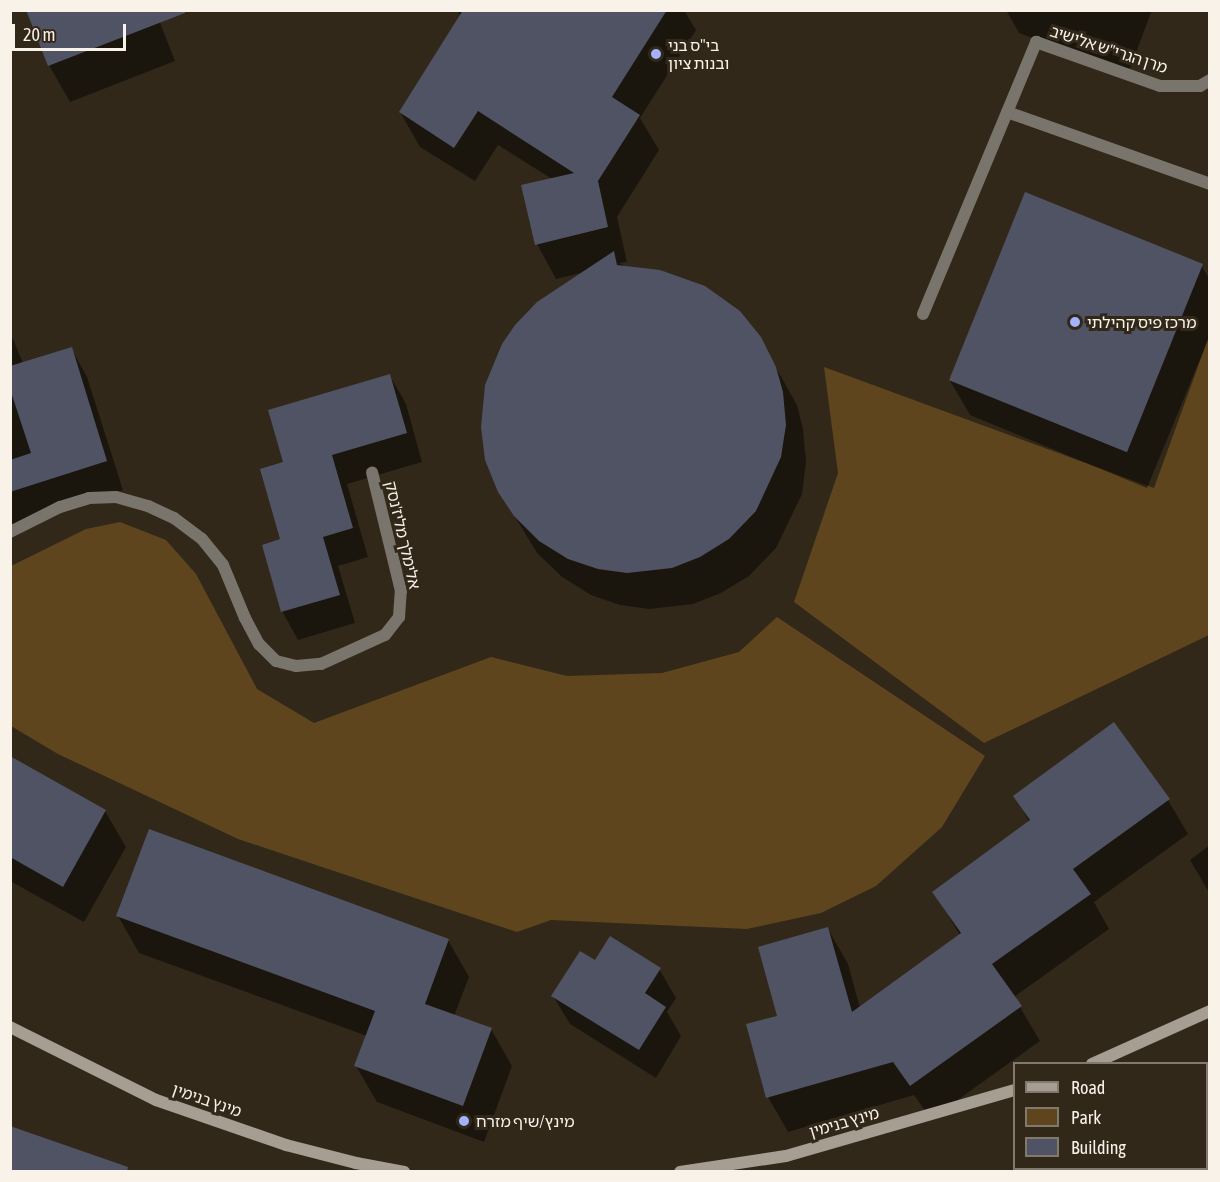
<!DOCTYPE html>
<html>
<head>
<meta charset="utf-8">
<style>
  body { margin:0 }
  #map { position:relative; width:1220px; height:1182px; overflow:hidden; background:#32281a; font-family:"Asap Condensed","Noto Sans Hebrew",sans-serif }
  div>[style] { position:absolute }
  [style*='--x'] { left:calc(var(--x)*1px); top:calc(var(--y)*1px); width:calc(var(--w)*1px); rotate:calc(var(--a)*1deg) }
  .green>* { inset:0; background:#5e451d }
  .shadow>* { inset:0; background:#0007 }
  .building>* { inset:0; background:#4f5364; transform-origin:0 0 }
  .street>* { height:12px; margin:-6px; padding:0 6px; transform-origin:6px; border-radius:6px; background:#79746c }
  .secondary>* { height:12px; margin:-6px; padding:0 6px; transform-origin:6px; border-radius:6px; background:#a69e92 }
  .dots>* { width:16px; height:16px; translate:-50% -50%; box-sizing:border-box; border:3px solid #32281a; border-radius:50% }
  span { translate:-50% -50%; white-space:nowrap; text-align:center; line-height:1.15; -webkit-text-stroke:6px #32281a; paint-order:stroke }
  .poi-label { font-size:16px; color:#f9f2e9 }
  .left { translate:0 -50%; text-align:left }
  .street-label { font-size:16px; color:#f9f2e9 }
  .frame { position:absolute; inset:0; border:12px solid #f9f2e9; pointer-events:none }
  .legend { position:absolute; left:1013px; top:1062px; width:195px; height:108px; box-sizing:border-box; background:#32281a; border:2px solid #82796d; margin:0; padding:8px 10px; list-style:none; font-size:18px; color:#f9f2e9 }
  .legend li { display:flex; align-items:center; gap:12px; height:30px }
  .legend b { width:30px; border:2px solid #82796d }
  .scale { position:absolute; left:12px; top:24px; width:114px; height:27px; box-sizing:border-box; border:3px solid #f9f2e9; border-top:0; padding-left:8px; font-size:18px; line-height:21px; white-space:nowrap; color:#f9f2e9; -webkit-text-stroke:4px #32281a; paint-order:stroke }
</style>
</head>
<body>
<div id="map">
  <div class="green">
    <div style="clip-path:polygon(1209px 336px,1209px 635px,984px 743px,794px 602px,838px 473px,824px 367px,1154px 488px)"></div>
    <div style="clip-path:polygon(120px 522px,166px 540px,196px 574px,257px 689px,314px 723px,491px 657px,567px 676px,662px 673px,739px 652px,777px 617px,985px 756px,942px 827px,876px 886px,821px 913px,747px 929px,551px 920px,517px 932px,238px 839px,58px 754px,11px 726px,11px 566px,86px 529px)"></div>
  </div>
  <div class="shadow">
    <div style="clip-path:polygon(155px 10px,175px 61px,70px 102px,49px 65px)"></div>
    <div style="clip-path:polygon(457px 10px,684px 10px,696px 30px,640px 118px,659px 150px,617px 217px,627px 262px,619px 263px,759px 338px,797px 405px,803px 429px,806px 462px,802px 494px,776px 548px,749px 576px,721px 593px,693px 604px,649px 609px,620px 605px,591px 595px,562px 577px,537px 553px,500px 492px,585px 272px,556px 279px,537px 244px,552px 179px,498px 145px,475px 181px,420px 147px,400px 112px,461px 18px)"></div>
    <div style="clip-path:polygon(1006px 10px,1152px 10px,1128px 74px,1019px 33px)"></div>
    <div style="clip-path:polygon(1202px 267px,1210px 280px,1210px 335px,1147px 488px,970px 415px,949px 379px)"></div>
    <div style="clip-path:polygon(10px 332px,23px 363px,71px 348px,87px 377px,123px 490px,10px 525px)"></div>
    <div style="clip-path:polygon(390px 376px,406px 404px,422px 462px,347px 484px,368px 557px,338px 566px,355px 623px,298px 640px,282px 611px,285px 463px)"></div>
    <div style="clip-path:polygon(10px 758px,105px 811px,126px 847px,84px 922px,10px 881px)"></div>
    <div style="clip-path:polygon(1015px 796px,1168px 800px,1188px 834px,1094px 902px,1109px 929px,1014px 997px,1040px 1041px,931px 1119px,914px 1095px,788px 1132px,768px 1097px,779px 1017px,828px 929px,848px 964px,860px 1008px,960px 935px,934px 892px,1030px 823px)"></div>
    <div style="clip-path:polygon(1210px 845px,1210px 894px,1190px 860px)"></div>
    <div style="clip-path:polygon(118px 916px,448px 940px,469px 977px,454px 1016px,491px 1029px,512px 1066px,484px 1142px,377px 1102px,356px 1066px,367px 1036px,139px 953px)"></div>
    <div style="clip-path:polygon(595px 962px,659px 969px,676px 998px,667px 1012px,681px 1036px,656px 1078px,570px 1024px,553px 996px)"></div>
    <div style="clip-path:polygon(1210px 1098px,1210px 1172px,1138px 1172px,1136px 1168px,1206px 1168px,1206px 1100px)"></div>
    <div style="clip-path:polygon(1067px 1168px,1091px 1168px,1092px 1172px,1062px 1172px)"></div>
  </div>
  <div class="building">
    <div style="clip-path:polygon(26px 10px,185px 10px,185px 13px,48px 66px)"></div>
    <div style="clip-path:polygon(463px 10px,667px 10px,612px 97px,640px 115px,598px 181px,608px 227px,535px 245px,521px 185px,574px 173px,478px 111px,454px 148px,399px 112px)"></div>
    <div style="left:1025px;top:192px;width:192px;height:203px;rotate:22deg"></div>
    <div style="clip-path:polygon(614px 251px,617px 265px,660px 270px,705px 286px,740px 311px,761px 337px,776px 367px,783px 392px,786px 425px,781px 457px,756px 511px,729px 539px,700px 557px,672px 568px,627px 573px,598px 569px,568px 559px,539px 541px,514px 516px,498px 492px,485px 460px,481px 427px,485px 385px,502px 344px,515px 325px,537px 302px)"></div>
    <div style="clip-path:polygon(72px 347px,107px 461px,10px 492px,10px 460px,31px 453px,10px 389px,10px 366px)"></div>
    <div style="clip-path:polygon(390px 374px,407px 433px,332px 455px,353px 528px,323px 537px,340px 595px,281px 612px,262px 545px,280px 539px,260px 469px,283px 462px,268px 410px)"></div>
    <div style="clip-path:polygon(1114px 722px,1170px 799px,1073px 869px,1091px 894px,992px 964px,1022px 1006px,910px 1086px,893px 1062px,766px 1098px,746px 1024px,777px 1016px,758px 947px,828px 927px,852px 1012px,961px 933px,932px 892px,1030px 820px,1013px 796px)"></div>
    <div style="clip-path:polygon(10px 756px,106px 810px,63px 887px,10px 857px)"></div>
    <div style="clip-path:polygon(149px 829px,449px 939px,425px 1004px,492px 1028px,463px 1106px,354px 1066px,375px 1011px,116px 916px)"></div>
    <div style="clip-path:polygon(610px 936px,661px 968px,645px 993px,666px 1007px,639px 1050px,551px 996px,580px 951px,595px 960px)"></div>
    <div style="clip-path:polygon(10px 1126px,128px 1167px,127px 1172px,10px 1172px)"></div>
  </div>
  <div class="street">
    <div style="--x:1007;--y:112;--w:215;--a:19.5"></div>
    <div style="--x:923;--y:314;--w:295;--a:-67.4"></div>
    <div style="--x:1036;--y:42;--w:132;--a:19.5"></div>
    <div style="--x:1160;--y:86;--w:40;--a:0"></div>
    <div style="--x:1200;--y:86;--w:12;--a:-31"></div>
    <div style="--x:10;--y:532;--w:56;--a:-26.6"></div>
    <div style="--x:60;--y:507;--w:30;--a:-17"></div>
    <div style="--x:89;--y:498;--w:27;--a:-2"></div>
    <div style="--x:116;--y:497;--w:33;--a:16"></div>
    <div style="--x:148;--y:506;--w:29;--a:25"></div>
    <div style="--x:174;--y:518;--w:35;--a:37"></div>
    <div style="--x:202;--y:539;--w:33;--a:51"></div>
    <div style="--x:223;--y:565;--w:57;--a:67.5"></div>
    <div style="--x:245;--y:618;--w:30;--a:62"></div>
    <div style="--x:259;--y:644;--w:24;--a:45"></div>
    <div style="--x:276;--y:661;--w:21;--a:14"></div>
    <div style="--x:296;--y:666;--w:25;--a:-5"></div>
    <div style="--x:321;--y:664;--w:70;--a:-24.4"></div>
    <div style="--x:385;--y:635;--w:23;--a:-52"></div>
    <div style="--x:399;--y:617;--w:26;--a:-86"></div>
    <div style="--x:401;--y:591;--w:122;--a:-103.7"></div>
  </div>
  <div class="secondary">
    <div style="--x:10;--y:1027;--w:163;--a:26.6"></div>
    <div style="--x:156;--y:1100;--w:138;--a:19.1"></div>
    <div style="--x:286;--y:1145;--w:72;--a:14.4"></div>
    <div style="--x:356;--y:1163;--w:49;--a:10.6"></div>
    <div style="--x:1092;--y:1064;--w:129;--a:-24.2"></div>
    <div style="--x:680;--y:1172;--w:107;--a:-8.6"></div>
    <div style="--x:786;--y:1156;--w:237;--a:-16.1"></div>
  </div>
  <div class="dots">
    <div style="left:656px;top:54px;background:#a3b2fd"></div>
    <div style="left:1075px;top:322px;background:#a3b2fd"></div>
    <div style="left:464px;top:1121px;background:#a3b2fd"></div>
  </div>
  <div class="poi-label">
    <span class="left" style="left:668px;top:54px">בי"ס בני<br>ובנות ציון</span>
    <span class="left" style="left:1087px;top:322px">מרכז פיס קהילתי</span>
    <span class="left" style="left:476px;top:1121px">מינץ/שיף מזרח</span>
  </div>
  <div class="street-label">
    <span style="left:1109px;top:49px;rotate:18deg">מרן הגרי"ש אלישיב</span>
    <span style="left:403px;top:535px;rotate:77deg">אלימלך מליז'נסק</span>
    <span style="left:207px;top:1100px;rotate:19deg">מינץ בנימין</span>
    <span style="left:844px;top:1122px;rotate:-16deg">מינץ בנימין</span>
  </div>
  <div class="frame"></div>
  <ul class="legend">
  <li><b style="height:8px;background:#a69e92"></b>Road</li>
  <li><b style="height:16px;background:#5e451d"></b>Park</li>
  <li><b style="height:16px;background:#4f5364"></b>Building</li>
  </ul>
  <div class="scale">20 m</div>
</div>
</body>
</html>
